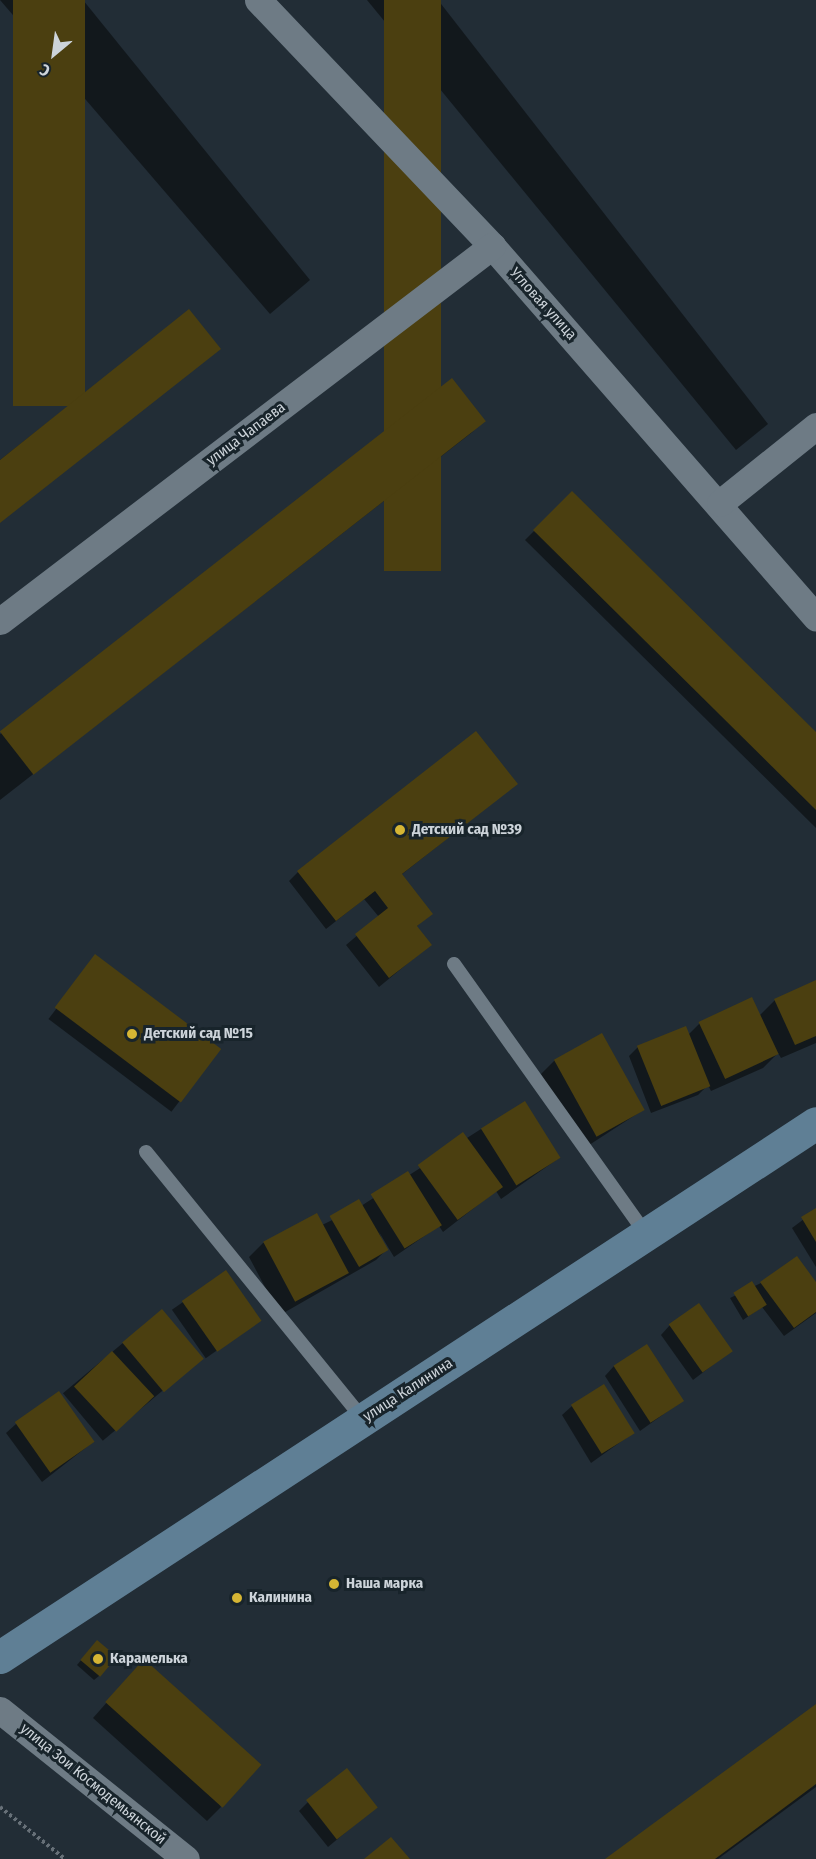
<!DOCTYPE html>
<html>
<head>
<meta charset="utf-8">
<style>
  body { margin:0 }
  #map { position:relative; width:816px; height:1859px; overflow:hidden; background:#222d36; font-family:"Fira Sans Condensed",sans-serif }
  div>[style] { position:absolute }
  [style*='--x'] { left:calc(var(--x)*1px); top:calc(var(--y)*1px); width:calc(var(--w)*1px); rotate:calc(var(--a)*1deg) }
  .shadow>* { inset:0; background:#0007; transform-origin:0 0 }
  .building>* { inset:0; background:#4b3f10; transform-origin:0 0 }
  .path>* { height:4px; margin-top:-2px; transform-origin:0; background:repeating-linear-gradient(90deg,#677078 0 3px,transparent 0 6px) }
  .lane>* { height:14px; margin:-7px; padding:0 7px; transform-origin:7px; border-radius:7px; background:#6e7b85 }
  .street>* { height:27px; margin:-13.5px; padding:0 13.5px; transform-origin:13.5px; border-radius:13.5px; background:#6e7b85 }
  .secondary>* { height:33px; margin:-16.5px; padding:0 16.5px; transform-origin:16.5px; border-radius:16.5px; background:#5f7f95 }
  .dots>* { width:16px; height:16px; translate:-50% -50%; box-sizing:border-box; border:3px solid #18242b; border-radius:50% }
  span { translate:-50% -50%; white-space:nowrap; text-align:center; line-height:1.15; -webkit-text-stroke:6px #18242b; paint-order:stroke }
  .street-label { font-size:15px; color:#cdd4da }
  .poi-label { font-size:15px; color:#cdd4da; font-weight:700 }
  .left { translate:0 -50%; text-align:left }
  .north { position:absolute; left:24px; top:24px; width:60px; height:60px; -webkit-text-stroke:4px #18242b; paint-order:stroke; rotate:209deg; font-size:16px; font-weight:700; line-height:24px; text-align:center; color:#cdd4da }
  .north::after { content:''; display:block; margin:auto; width:21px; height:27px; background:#cdd4da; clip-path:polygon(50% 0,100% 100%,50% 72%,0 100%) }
</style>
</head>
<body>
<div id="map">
  <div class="shadow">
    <div style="clip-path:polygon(0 0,83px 0,310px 280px,270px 314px)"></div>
    <div style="clip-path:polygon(367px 0,438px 0,768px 424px,736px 450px)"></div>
    <div style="clip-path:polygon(189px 311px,219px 349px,0 522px,0 460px)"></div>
    <div style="clip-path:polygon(475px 430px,0 800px,0 734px)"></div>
    <div style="clip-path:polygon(572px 493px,816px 734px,816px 828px,525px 540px)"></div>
    <div style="clip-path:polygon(516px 784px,401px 875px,431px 913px,416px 927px,430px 945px,379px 987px,346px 945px,379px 917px,364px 899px,326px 929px,289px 881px,298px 872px)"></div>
    <div style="left:96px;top:956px;width:154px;height:79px;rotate:37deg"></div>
    <div style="clip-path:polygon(816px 982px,816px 1043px,781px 1058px,778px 1053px,763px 1068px,711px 1091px,708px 1085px,698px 1095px,651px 1113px,629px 1056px,638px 1047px,688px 1035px,700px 1023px,759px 1016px,775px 1000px)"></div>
    <div style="clip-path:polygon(555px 1060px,643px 1110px,583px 1149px,541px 1074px)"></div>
    <div style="clip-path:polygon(481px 1129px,559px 1158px,501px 1199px,496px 1191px,443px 1232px,439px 1226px,394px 1257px,379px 1232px,386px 1250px,376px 1260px,280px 1315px,249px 1257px,263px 1243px,317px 1215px,322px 1225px,361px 1206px)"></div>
    <div style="clip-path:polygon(816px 1210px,816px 1267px,792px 1228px)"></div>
    <div style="left:226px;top:1272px;width:59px;height:66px;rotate:55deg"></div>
    <div style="clip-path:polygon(761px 1283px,816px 1285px,816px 1313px,784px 1336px,762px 1307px,743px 1320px,730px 1298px)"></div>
    <div style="left:161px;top:1311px;width:62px;height:128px;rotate:50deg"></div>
    <div style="clip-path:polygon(670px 1325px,731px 1351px,693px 1380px,661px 1335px)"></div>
    <div style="clip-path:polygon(614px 1366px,682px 1401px,640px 1431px,605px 1376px)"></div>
    <div style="clip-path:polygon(572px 1406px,633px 1433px,591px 1463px,562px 1415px)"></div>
    <div style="clip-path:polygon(16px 1424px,93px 1442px,42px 1482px,6px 1433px)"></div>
    <div style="clip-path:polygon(92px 1647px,99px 1676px,94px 1680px,77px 1665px)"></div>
    <div style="clip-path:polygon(131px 1675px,221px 1807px,207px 1821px,93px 1718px)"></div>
    <div style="clip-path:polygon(816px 1706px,816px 1787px,718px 1859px,607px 1859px)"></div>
    <div style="clip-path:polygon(308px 1802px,376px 1807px,328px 1847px,299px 1811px)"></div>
  </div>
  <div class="building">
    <div style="left:13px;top:0;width:72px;height:406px"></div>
    <div style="left:384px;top:0;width:57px;height:571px"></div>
    <div style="clip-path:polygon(189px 309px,221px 349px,0 523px,0 460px)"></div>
    <div style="left:452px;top:378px;width:55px;height:574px;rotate:52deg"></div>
    <div style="clip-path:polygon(572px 491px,816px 732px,816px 810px,533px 530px)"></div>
    <div style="clip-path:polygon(476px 731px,518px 784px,402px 874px,433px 914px,417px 926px,432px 945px,389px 978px,355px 934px,388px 908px,375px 891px,336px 921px,297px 871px)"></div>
    <div style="left:95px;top:954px;width:158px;height:67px;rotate:37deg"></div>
    <div style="clip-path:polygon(816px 980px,816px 1036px,795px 1045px,774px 999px)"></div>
    <div style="left:752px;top:997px;width:63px;height:59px;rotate:65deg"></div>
    <div style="left:686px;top:1026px;width:65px;height:53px;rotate:68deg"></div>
    <div style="left:602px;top:1033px;width:88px;height:55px;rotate:61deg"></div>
    <div style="left:525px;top:1101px;width:67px;height:52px;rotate:58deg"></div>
    <div style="left:463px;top:1132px;width:68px;height:56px;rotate:54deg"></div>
    <div style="left:408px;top:1171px;width:64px;height:44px;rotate:58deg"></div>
    <div style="left:359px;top:1199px;width:59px;height:34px;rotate:60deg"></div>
    <div style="clip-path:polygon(816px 1208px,816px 1242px,801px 1217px)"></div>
    <div style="left:317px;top:1213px;width:68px;height:61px;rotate:62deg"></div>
    <div style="clip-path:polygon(797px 1256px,816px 1282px,816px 1312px,794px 1328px,760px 1282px)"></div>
    <div style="left:226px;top:1270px;width:62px;height:54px;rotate:55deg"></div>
    <div style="left:752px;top:1281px;width:28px;height:22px;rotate:58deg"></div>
    <div style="left:699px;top:1303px;width:59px;height:37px;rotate:55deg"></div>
    <div style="left:162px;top:1309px;width:65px;height:52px;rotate:50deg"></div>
    <div style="left:647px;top:1344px;width:68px;height:40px;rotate:57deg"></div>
    <div style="left:112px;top:1351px;width:62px;height:52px;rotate:47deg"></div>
    <div style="left:604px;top:1384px;width:58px;height:39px;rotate:58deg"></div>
    <div style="left:59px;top:1391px;width:62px;height:54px;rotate:55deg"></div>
    <div style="left:97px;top:1640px;width:26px;height:26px;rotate:40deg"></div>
    <div style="left:144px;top:1659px;width:158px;height:58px;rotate:42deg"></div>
    <div style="clip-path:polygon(816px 1704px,816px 1784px,757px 1828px,715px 1859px,605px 1859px)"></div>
    <div style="left:347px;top:1768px;width:50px;height:52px;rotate:52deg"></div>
    <div style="clip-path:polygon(391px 1837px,410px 1859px,364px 1859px)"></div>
  </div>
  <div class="path">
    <div style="--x:0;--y:1807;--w:83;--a:38.7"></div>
  </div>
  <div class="lane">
    <div style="--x:454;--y:964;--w:331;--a:54.6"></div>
    <div style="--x:146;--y:1152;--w:344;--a:50.9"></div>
  </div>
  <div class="street">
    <div style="--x:258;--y:0;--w:340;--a:46.4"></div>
    <div style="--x:492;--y:246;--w:493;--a:48.9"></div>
    <div style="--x:720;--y:503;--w:123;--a:-38.7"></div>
    <div style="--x:0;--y:621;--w:619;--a:-37.31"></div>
    <div style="--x:0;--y:1710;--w:238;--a:38.7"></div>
  </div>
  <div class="secondary">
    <div style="--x:0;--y:1657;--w:975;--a:-33.2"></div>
  </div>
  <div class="dots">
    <div style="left:400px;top:830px;background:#d5b534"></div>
    <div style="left:132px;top:1034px;background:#d5b534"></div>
    <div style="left:334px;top:1584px;background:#d5b534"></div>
    <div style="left:237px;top:1598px;background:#d5b534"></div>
    <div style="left:98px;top:1659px;background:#d5b534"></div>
  </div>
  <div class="street-label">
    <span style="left:543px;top:304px;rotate:48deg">Угловая улица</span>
    <span style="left:246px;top:434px;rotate:-37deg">улица Чапаева</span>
    <span style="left:408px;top:1390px;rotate:-33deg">улица Калинина</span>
    <span style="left:93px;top:1784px;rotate:39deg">улица Зои Космодемьянской</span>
  </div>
  <div class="poi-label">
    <span class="left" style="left:412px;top:830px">Детский сад №39</span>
    <span class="left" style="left:144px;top:1034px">Детский сад №15</span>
    <span class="left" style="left:346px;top:1584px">Наша марка</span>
    <span class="left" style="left:249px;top:1598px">Калинина</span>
    <span class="left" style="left:110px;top:1659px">Карамелька</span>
  </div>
  <div class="north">С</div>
</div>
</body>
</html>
